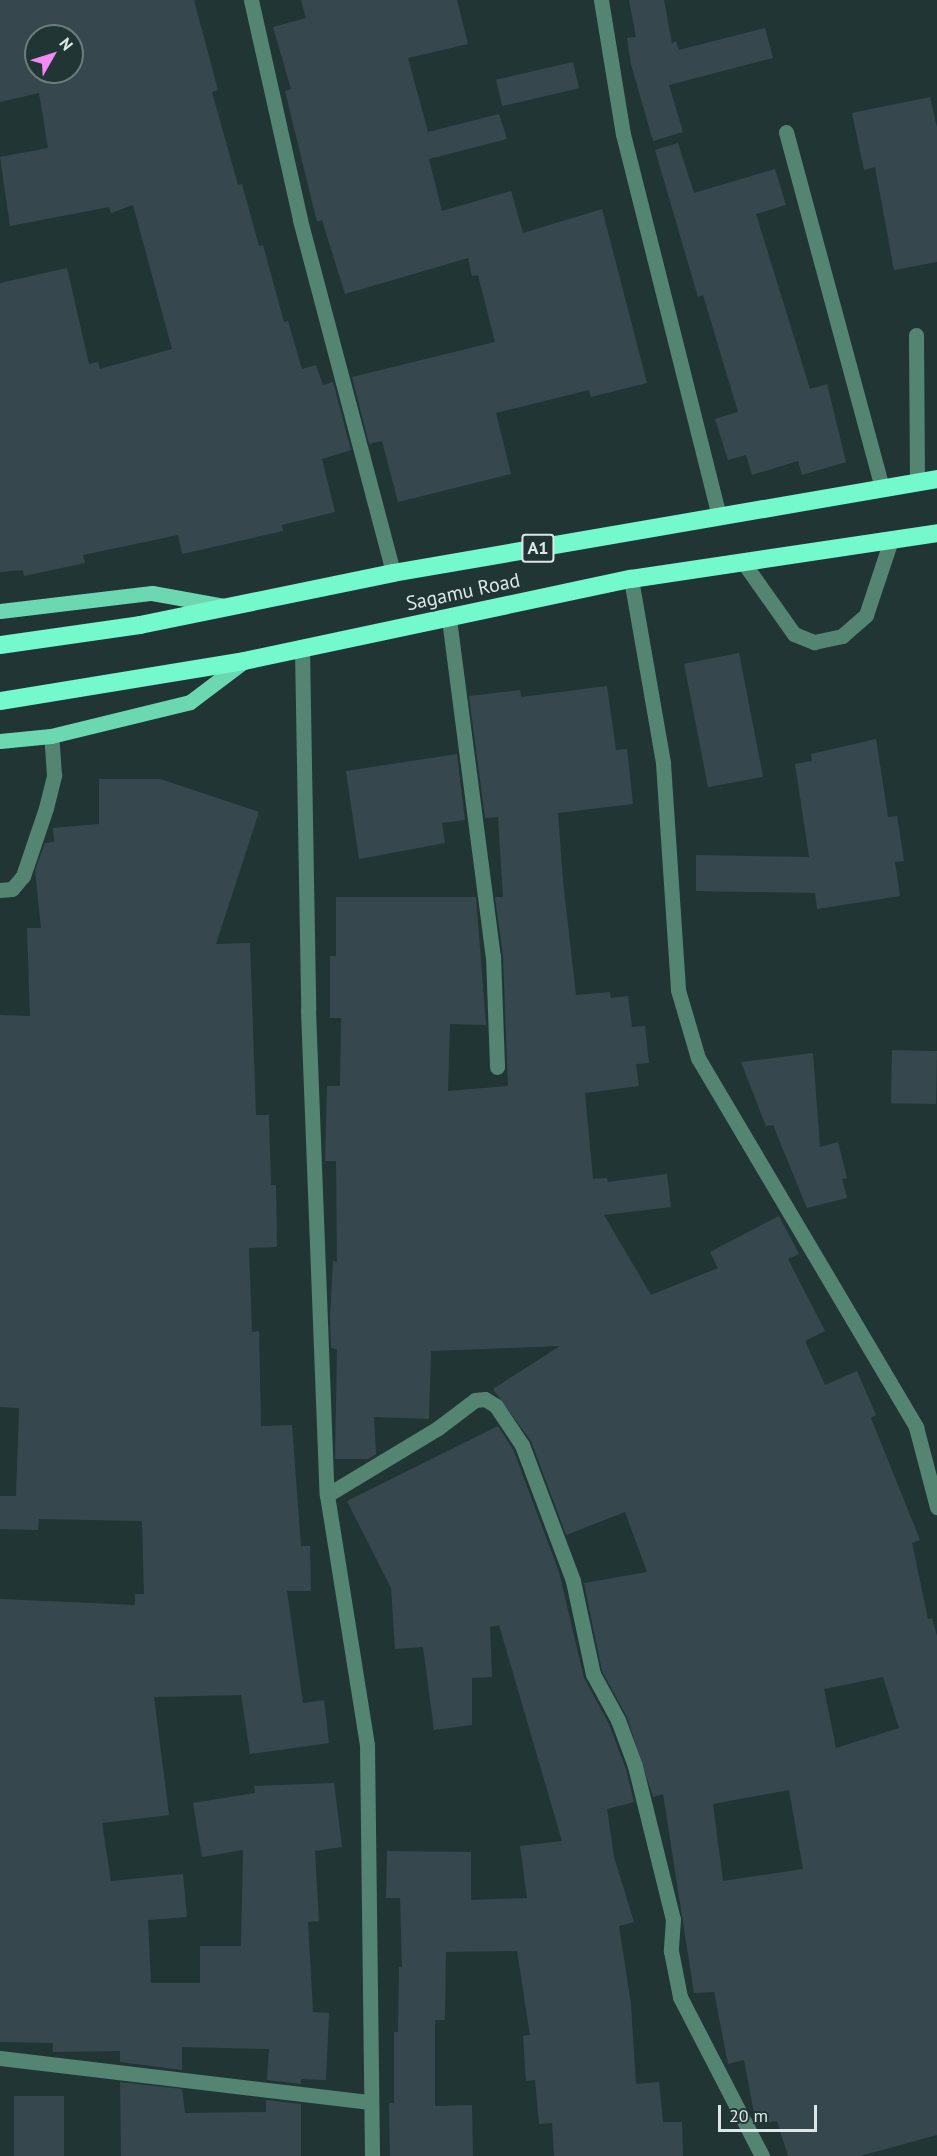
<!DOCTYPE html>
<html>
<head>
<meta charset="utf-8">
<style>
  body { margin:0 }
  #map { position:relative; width:937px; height:2156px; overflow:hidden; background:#223535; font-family:"PT Sans",sans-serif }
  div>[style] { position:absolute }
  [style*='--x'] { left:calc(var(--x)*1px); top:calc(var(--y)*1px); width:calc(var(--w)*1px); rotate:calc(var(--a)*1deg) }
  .building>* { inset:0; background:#36484e; transform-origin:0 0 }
  .minor>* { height:15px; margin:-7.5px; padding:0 7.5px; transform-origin:7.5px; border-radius:7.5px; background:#548572 }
  .major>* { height:15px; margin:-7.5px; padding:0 7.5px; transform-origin:7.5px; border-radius:7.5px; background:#6cd8b2 }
  .highway>* { height:18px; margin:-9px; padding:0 9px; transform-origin:9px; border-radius:9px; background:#73f9cb }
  span { translate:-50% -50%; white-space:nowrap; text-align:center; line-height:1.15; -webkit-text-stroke:4.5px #223535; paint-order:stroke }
  .shield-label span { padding:2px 4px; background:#223535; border:2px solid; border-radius:4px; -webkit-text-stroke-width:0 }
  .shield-label { font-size:18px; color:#dce8e8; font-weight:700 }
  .street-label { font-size:20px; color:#dce8e8 }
  .north { position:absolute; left:24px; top:24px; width:60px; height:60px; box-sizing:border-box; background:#223535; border:2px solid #6c7d7d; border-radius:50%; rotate:51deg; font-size:16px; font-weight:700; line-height:24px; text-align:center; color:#dce8e8 }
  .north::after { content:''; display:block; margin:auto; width:21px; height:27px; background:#f28af3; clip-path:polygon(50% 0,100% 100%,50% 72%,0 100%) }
  .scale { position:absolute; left:718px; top:2105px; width:99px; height:27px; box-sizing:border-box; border:3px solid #dce8e8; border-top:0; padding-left:8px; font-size:18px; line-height:21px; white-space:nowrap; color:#dce8e8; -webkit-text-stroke:4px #223535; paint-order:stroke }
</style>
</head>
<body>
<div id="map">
  <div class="building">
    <div style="clip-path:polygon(evenodd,0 0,194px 0,218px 90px,212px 92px,238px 185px,242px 184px,259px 246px,263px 245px,284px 322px,288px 321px,302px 369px,316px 365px,323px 385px,333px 382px,351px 450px,322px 459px,335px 512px,282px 525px,283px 531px,182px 554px,178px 535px,83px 555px,85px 563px,24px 576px,23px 570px,0 572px,0 283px,67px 268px,89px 364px,98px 362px,100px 369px,172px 349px,133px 205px,111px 213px,109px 207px,10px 226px,0 157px,48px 148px,39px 93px,0 102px,0 0,36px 36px,72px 36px,72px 72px,36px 72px,36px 36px)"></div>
    <div style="clip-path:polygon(301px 0,457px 0,468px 44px,408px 58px,428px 132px,499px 114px,507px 139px,429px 159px,442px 211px,511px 191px,523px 233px,602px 209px,647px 383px,591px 397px,589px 390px,496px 413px,511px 474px,398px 502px,382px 441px,369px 444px,352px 377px,495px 342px,478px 275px,472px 276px,468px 258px,345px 294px,322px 220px,317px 222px,285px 91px,291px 89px,273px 27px,306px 18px)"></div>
    <div style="clip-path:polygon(629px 0,664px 0,672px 43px,676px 41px,679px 50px,765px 28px,773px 58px,669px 85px,683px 132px,653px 141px,631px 64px,627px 38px,636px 37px)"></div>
    <div style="left:573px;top:62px;width:27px;height:79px;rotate:77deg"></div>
    <div style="clip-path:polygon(930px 97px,937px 127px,937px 262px,894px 270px,875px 167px,864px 170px,852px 113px)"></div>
    <div style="clip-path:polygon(678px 143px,694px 193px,775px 169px,786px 205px,756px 214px,810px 389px,827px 384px,846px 462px,802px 475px,798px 461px,752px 475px,746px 455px,728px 460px,715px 419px,738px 412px,703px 295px,698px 297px,655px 150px)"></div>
    <div style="left:739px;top:653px;width:126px;height:56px;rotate:79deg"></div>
    <div style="clip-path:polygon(evenodd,607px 686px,616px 750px,627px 749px,633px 804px,558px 813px,563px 881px,576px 995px,610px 992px,611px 998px,628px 996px,632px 1027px,645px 1026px,649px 1063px,636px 1064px,639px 1086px,585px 1093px,593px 1179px,607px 1178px,608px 1182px,667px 1174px,671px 1207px,604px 1215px,651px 1295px,718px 1268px,710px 1252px,779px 1216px,799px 1254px,788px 1259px,825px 1331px,805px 1341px,825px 1385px,857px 1371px,876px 1415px,871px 1418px,920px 1540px,912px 1543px,928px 1619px,932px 1618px,937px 1636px,937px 2135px,860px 2156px,788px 2156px,777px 2121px,756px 2124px,744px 2060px,728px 2064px,714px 1992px,694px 1993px,663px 1794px,653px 1797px,627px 1717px,602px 1671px,584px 1583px,647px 1572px,625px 1512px,566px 1535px,531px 1441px,493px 1389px,560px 1346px,431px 1351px,429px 1419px,374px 1417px,376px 1454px,368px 1459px,335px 1459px,337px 1349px,331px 1348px,330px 1318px,333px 1261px,337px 1262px,336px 1161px,325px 1161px,327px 1086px,340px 1086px,341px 1018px,330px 1018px,330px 956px,336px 956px,336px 897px,476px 897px,486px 1025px,450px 1024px,448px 1091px,508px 1086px,503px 956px,495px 897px,503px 897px,498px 817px,485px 818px,469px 696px,520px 690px,521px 697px,607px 686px,883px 1677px,899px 1728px,836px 1748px,824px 1689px,883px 1677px,607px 686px,789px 1790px,803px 1869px,723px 1881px,713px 1804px,789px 1790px)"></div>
    <div style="clip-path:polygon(876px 739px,888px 817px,897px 816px,904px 861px,895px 862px,900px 896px,817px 909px,815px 893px,696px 891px,696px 855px,809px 857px,795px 764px,812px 761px,811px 754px)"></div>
    <div style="clip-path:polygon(457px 754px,465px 820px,442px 823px,445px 843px,359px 859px,346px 771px)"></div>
    <div style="clip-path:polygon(99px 779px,160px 779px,259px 812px,216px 944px,250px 943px,256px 1115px,269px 1115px,271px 1185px,276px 1185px,277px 1247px,249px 1248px,252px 1332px,259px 1331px,261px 1426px,292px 1425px,301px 1546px,310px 1546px,311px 1591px,287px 1591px,303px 1703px,324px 1700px,329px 1743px,250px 1754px,241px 1695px,154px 1697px,169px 1815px,102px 1823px,111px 1881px,183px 1874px,187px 1917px,148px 1920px,151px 1983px,200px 1983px,200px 1946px,241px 1946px,243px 1850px,202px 1857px,193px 1803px,255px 1793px,254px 1786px,334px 1783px,342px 1847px,315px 1851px,319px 1921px,308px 1922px,313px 2012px,329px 2013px,326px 2080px,301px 2079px,301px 2084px,267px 2080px,269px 2049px,182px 2047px,182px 2070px,120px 2062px,120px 2051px,53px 2052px,53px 2043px,0 2042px,0 1599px,135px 1605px,135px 1594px,144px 1594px,142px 1521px,39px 1519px,38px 1530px,0 1529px,0 1496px,16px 1496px,19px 1408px,0 1407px,0 1015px,30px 1016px,27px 928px,41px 928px,35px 870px,45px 843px,54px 842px,53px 828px,99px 824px)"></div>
    <div style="left:937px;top:1051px;width:53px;height:45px;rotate:91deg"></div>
    <div style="clip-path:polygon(813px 1053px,820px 1147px,838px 1142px,847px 1178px,842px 1179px,847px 1198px,807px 1208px,773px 1125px,766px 1126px,741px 1062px)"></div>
    <div style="clip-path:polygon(498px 1426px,513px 1449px,559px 1572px,584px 1678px,609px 1724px,626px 1769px,634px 1802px,607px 1809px,614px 1857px,634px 1922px,619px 1926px,631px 2004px,636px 2084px,659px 2082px,663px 2122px,682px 2122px,683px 2156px,554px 2156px,552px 2123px,539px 2124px,535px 2080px,526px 2081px,523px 2036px,530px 2035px,517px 1951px,446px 1952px,445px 2020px,435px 2020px,435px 2106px,472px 2105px,473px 2156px,390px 2156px,389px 2103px,394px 2103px,394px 2032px,398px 2032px,399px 1967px,402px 1967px,400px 1898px,386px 1898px,387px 1851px,471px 1852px,471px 1900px,527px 1898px,520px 1846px,562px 1841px,499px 1625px,490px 1627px,492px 1677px,472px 1678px,472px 1725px,434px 1730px,423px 1647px,395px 1649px,391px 1588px,347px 1501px)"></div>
    <div style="clip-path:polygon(120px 2082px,182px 2089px,185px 2113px,266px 2112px,266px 2100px,301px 2104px,301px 2156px,121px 2156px)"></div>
    <div style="left:14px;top:2096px;width:50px;height:60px"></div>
  </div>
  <div class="minor">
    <div style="--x:251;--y:0;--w:225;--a:77.4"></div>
    <div style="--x:300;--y:220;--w:365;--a:75.2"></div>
    <div style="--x:601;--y:0;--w:136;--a:80.7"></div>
    <div style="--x:623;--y:134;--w:395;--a:75.9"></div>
    <div style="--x:786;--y:132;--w:369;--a:74.9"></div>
    <div style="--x:916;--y:335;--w:147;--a:89.6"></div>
    <div style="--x:743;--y:562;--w:88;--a:54.7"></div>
    <div style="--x:794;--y:634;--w:22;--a:22"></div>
    <div style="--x:814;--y:642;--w:29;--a:-12"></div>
    <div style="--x:842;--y:636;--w:32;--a:-41"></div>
    <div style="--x:866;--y:615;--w:79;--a:-71.6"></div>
    <div style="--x:631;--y:579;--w:187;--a:80.1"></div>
    <div style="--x:663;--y:763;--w:227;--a:86.2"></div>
    <div style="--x:678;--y:990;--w:71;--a:73.6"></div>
    <div style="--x:698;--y:1058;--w:429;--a:59.4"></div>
    <div style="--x:916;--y:1427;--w:83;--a:75.3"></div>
    <div style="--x:449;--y:619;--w:340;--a:82.6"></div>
    <div style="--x:493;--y:956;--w:111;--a:87.9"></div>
    <div style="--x:302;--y:649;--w:361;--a:89"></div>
    <div style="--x:308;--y:1010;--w:485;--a:87.8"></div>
    <div style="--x:327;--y:1495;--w:253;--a:80.9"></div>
    <div style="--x:367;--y:1745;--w:411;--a:89.3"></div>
    <div style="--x:0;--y:890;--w:12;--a:-5"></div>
    <div style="--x:12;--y:889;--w:17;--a:-50"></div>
    <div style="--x:23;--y:876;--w:72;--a:-71.3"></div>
    <div style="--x:46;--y:808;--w:34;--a:-76"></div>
    <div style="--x:54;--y:775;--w:39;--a:-94"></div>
    <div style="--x:327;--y:1495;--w:130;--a:-31.1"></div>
    <div style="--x:438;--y:1428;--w:46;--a:-37.1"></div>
    <div style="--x:475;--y:1400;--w:10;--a:-6"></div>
    <div style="--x:485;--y:1399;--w:13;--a:32"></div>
    <div style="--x:496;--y:1406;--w:47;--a:56.3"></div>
    <div style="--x:522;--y:1445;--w:145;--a:69.4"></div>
    <div style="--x:573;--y:1581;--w:95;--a:77.9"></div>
    <div style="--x:593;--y:1674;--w:52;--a:61.5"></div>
    <div style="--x:618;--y:1720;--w:49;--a:69.7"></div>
    <div style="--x:635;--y:1766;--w:158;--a:76.1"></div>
    <div style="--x:673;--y:1919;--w:32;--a:94"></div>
    <div style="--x:671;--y:1951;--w:47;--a:78.9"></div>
    <div style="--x:680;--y:1997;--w:179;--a:62.7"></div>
    <div style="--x:0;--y:2058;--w:373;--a:6.8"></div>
  </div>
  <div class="major">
    <div style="--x:0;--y:611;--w:153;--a:-6.8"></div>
    <div style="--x:152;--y:593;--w:73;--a:10.2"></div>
    <div style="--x:0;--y:741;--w:51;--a:-5.6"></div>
    <div style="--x:51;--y:736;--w:143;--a:-13.7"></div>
    <div style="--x:190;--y:702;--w:66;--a:-37"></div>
  </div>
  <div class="highway">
    <div style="--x:0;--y:645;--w:141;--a:-8.1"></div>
    <div style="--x:140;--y:625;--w:258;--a:-11.6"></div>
    <div style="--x:393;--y:573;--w:552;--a:-9.8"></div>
    <div style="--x:0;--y:701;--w:247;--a:-9.3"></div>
    <div style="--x:244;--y:661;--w:396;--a:-12"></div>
    <div style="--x:631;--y:579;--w:309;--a:-8.5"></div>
  </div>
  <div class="shield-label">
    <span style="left:538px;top:548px">A1</span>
  </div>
  <div class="street-label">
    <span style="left:463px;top:592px;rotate:-12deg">Sagamu Road</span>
  </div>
  <div class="north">N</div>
  <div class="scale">20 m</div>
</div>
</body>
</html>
